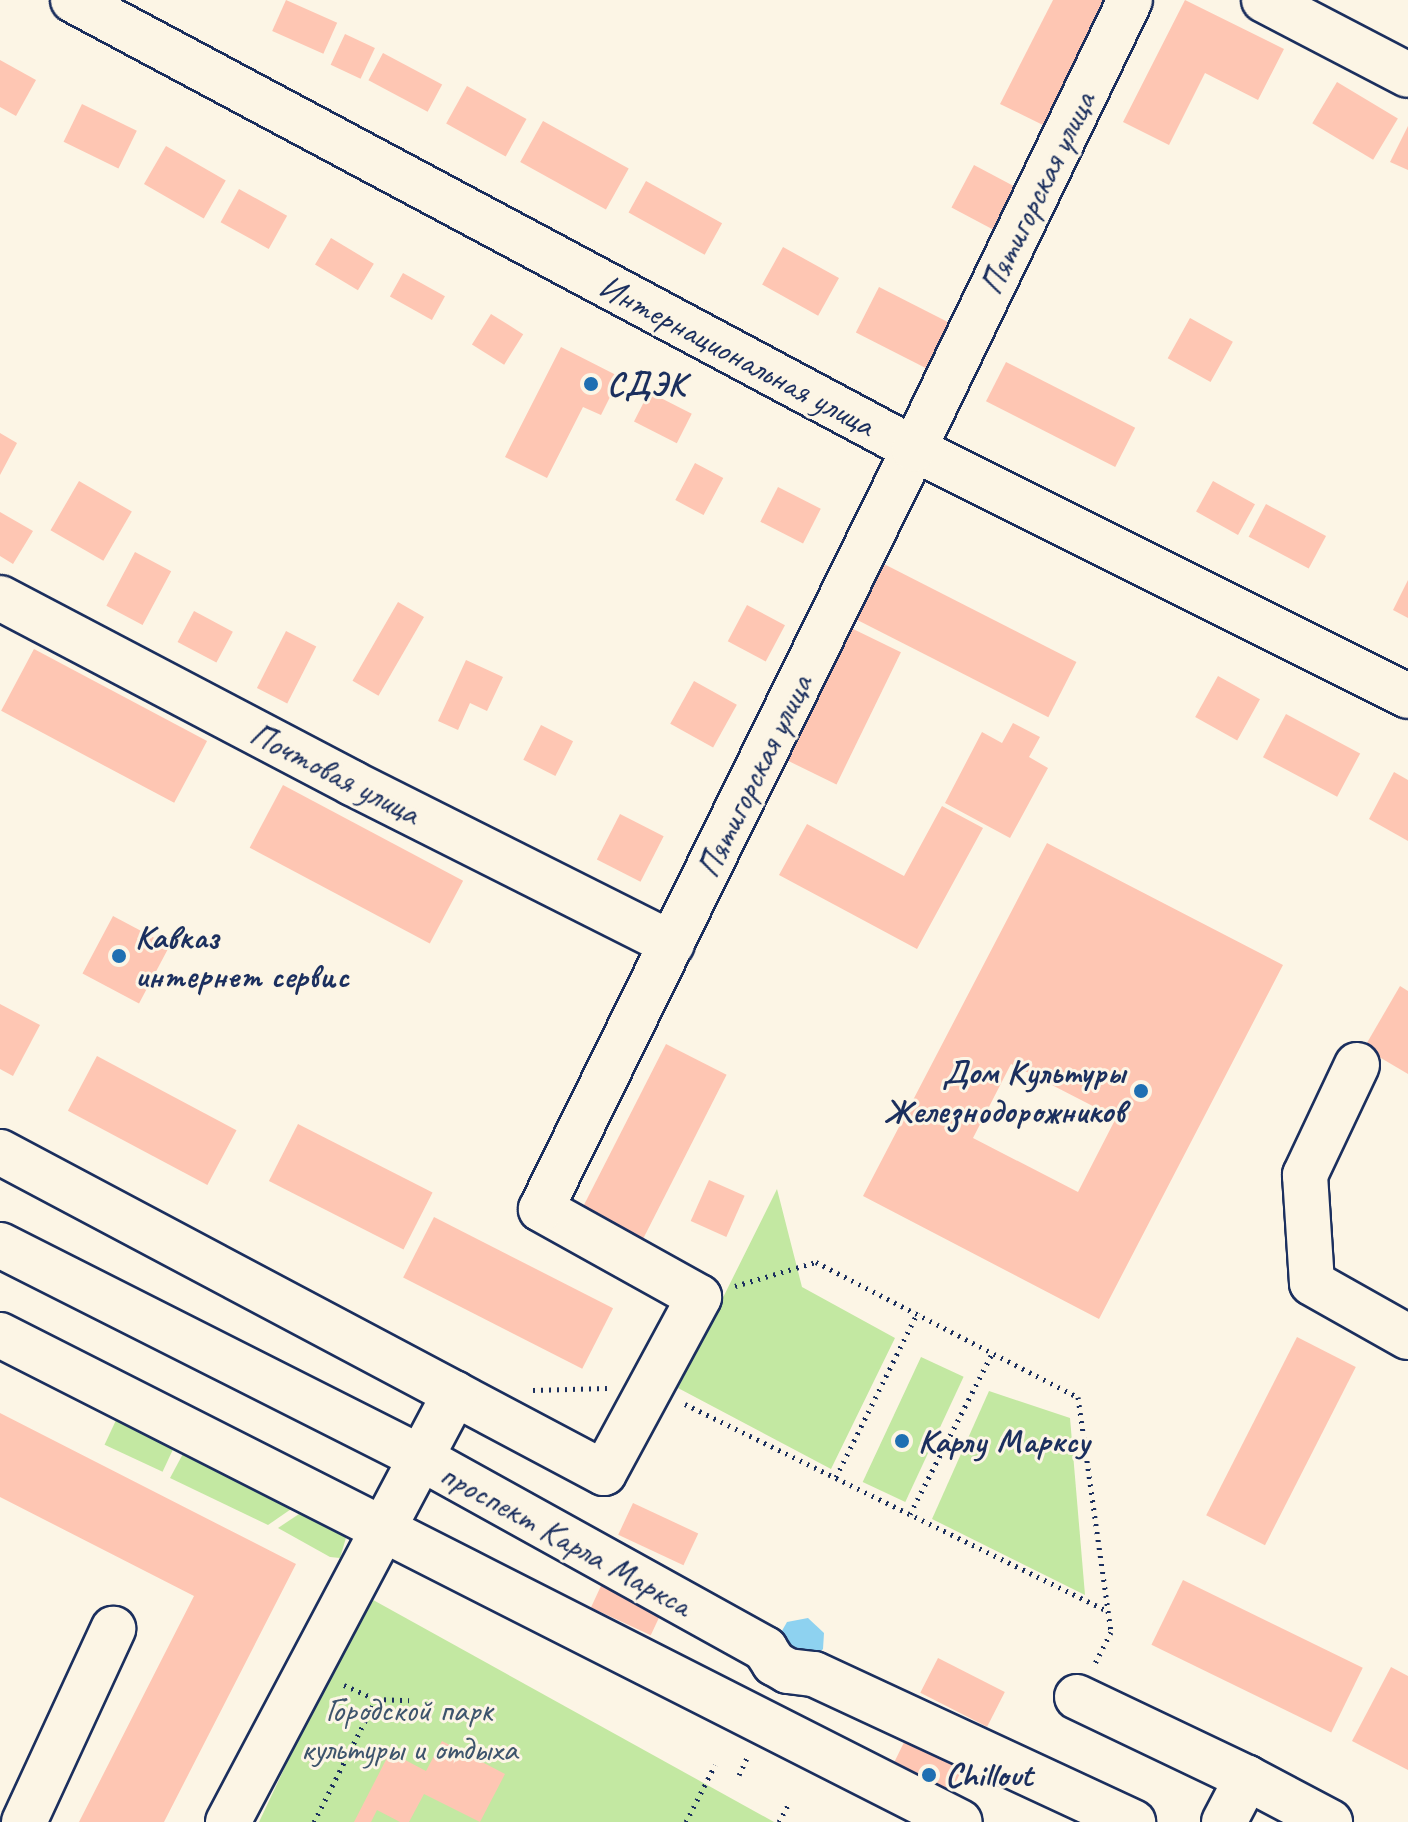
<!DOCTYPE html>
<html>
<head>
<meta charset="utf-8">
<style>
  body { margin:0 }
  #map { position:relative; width:1408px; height:1822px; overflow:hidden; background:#fcf5e5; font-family:Caveat,sans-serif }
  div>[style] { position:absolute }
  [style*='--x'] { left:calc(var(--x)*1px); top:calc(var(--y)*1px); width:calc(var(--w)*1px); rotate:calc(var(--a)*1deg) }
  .green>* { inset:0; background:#c3e8a2; transform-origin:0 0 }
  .water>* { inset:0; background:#8ed2f0 }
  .building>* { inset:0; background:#fec6b3; transform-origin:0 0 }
  .path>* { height:5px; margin-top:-2.5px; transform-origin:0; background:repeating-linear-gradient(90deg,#1b2f5e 0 2px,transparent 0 8px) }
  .roads { filter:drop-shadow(2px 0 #1b2f5e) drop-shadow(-2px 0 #1b2f5e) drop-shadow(0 2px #1b2f5e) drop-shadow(0 -2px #1b2f5e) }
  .minor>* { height:44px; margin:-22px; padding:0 22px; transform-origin:22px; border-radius:22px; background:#fcf5e5 }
  .major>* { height:44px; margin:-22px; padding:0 22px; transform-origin:22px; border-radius:22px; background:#fcf5e5 }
  .dots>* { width:22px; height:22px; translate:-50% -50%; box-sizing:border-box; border:4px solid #fcf5e5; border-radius:50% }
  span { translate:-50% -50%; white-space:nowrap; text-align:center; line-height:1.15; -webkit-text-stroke:6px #fcf5e5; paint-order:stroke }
  .street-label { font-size:34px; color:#1b2f5e }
  .poi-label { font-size:34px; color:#1b2f5e; font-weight:700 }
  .left { translate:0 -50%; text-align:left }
  .right { translate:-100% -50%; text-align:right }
  .park-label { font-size:34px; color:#3d546c }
</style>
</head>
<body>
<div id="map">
  <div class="green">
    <div style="clip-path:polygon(777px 1189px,802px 1287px,895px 1338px,831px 1469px,678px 1388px)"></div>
    <div style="left:921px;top:1357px;width:47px;height:138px;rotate:25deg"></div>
    <div style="clip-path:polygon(989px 1391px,1070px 1418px,1085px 1595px,932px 1519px)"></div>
    <div style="left:124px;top:1403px;width:64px;height:46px;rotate:25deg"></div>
    <div style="clip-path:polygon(192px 1437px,310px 1496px,268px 1525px,170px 1478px)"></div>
    <div style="clip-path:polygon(317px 1502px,348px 1531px,340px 1558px,330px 1557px,278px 1528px)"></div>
    <div style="clip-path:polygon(366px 1596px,774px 1822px,259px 1822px)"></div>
  </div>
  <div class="water">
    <div style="clip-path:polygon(808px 1618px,824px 1633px,823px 1649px,811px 1661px,795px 1661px,779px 1636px,787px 1622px)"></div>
  </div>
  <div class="building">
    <div style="left:286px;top:0;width:56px;height:34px;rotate:24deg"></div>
    <div style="clip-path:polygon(1053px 0,1114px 0,1049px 128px,1000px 104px)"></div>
    <div style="clip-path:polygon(1185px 0,1284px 49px,1258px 100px,1205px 73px,1169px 145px,1123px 122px)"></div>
    <div style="left:345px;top:34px;width:33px;height:34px;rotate:25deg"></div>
    <div style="left:383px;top:53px;width:67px;height:31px;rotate:28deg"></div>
    <div style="clip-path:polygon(0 60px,36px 80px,16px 116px,0 107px)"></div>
    <div style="left:1337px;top:82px;width:71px;height:48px;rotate:31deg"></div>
    <div style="left:467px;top:86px;width:68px;height:43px;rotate:29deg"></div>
    <div style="left:82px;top:104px;width:61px;height:42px;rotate:26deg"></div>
    <div style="left:543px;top:121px;width:98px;height:47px;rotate:29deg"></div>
    <div style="clip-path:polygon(1408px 126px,1408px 170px,1390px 162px)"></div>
    <div style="left:166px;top:146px;width:69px;height:44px;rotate:30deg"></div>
    <div style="left:974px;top:165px;width:47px;height:48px;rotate:28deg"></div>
    <div style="left:646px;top:181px;width:87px;height:36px;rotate:29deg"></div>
    <div style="left:239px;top:189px;width:55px;height:38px;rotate:29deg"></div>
    <div style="left:331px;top:238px;width:50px;height:31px;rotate:31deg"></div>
    <div style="left:783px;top:247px;width:64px;height:43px;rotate:29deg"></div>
    <div style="left:403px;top:273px;width:48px;height:27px;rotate:29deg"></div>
    <div style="left:879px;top:287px;width:80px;height:51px;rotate:27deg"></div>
    <div style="left:491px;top:314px;width:38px;height:36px;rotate:32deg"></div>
    <div style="left:1190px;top:318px;width:49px;height:46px;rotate:29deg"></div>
    <div style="clip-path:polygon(561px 347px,620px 377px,601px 415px,583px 407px,547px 478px,505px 457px)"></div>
    <div style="left:1006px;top:362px;width:145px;height:44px;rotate:27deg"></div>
    <div style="left:649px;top:392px;width:48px;height:33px;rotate:27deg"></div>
    <div style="clip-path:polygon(0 433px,17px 443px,0 475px)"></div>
    <div style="left:695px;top:463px;width:32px;height:42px;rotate:28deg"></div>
    <div style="left:79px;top:481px;width:61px;height:57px;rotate:30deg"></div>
    <div style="left:1213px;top:481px;width:48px;height:35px;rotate:29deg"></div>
    <div style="left:778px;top:487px;width:48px;height:39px;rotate:27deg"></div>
    <div style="left:1266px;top:504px;width:68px;height:37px;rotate:28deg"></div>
    <div style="clip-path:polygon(0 512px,33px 531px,13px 564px,0 556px)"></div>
    <div style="left:135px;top:552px;width:41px;height:61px;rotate:28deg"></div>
    <div style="left:884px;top:564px;width:216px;height:62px;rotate:27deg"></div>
    <div style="clip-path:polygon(1408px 580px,1408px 618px,1393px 610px)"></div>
    <div style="left:398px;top:602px;width:30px;height:91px;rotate:30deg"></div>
    <div style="left:747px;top:605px;width:43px;height:41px;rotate:28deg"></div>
    <div style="left:194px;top:611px;width:44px;height:35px;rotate:28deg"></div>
    <div style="left:847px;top:626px;width:60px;height:147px;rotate:26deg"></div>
    <div style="left:286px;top:631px;width:34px;height:64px;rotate:27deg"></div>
    <div style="left:34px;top:649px;width:196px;height:70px;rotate:28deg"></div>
    <div style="clip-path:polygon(466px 660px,503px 677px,487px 711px,470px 703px,458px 730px,438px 721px)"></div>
    <div style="left:1218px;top:676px;width:48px;height:47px;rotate:29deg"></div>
    <div style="left:694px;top:681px;width:49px;height:49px;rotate:29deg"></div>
    <div style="left:1286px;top:714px;width:84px;height:49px;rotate:28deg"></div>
    <div style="clip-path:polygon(1013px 723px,1040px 737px,1029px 757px,1048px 768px,1010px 838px,945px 803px,982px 732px,1002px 743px)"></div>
    <div style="left:541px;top:725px;width:36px;height:39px;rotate:27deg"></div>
    <div style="clip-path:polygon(1394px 772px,1408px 780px,1408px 841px,1369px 819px)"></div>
    <div style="left:283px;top:785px;width:204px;height:71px;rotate:28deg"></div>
    <div style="clip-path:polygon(942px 806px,983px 828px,917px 949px,779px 875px,807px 824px,904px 876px)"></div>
    <div style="left:620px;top:814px;width:49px;height:51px;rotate:27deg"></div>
    <div style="clip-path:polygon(evenodd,1047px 843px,1283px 965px,1099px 1319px,863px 1196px,1047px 843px,1011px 1064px,1116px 1118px,1078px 1192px,973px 1138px,1011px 1064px)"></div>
    <div style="left:113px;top:916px;width:64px;height:65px;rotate:28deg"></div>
    <div style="clip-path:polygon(1400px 986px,1408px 991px,1408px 1074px,1364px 1048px)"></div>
    <div style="clip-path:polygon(0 1004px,40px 1025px,13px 1076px,0 1069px)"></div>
    <div style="left:666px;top:1044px;width:68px;height:192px;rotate:27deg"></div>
    <div style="left:97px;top:1056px;width:158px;height:62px;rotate:28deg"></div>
    <div style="left:298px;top:1124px;width:151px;height:64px;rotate:27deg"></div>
    <div style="left:709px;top:1180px;width:39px;height:45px;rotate:24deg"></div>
    <div style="left:434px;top:1217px;width:201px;height:68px;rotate:27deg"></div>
    <div style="left:1297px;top:1337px;width:66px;height:200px;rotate:27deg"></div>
    <div style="clip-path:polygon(0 1413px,296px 1564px,164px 1822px,79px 1822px,194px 1596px,0 1497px)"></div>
    <div style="left:633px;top:1503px;width:72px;height:35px;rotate:25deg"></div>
    <div style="left:607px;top:1573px;width:66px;height:38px;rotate:25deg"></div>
    <div style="left:1183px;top:1580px;width:200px;height:72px;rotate:26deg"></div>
    <div style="left:938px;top:1658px;width:75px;height:39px;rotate:27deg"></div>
    <div style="clip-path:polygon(1391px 1667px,1408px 1676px,1408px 1770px,1352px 1741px)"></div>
    <div style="left:910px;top:1730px;width:64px;height:37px;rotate:26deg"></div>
    <div style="clip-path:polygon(442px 1741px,505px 1774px,480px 1822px,424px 1794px,409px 1822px,400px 1822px,377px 1810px,371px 1822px,354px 1822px,390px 1752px,426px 1771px)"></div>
  </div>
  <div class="path">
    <div style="--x:735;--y:1286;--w:84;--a:-16.5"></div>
    <div style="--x:816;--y:1262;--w:295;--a:27.3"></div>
    <div style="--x:1078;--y:1397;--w:237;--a:82"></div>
    <div style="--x:1111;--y:1632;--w:37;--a:117"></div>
    <div style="--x:533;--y:1390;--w:74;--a:-1.5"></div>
    <div style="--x:685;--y:1404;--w:470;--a:26.1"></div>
    <div style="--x:836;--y:1477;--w:184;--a:-63.6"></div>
    <div style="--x:910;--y:1514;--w:180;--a:-62.9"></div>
    <div style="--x:344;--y:1685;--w:35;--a:24"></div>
    <div style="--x:739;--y:1775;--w:19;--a:-65"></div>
    <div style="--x:314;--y:1822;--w:138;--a:-63.2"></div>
    <div style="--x:376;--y:1699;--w:33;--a:2"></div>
    <div style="--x:686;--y:1822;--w:64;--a:-63"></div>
    <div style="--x:779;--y:1822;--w:21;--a:-62"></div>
  </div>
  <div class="roads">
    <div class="minor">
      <div style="--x:73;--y:0;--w:953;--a:28.1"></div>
      <div style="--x:914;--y:449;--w:552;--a:26.57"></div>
      <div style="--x:0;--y:598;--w:398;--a:27.7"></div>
      <div style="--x:352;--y:783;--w:358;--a:26.7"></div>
      <div style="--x:1357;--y:1065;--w:122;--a:115.3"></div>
      <div style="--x:1305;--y:1175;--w:108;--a:86.3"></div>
      <div style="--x:1312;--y:1283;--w:110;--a:29.4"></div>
      <div style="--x:0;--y:1152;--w:684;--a:27.99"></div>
      <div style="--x:604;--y:1473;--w:200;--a:-61.6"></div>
      <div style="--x:699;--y:1297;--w:181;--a:-150.9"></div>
      <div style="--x:541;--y:1209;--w:847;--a:-63.86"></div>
      <div style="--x:914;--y:449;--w:498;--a:-64.3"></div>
      <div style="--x:0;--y:1245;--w:470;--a:26.8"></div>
      <div style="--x:419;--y:1457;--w:396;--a:29"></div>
      <div style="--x:765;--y:1649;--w:17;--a:57"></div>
      <div style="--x:774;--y:1663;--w:16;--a:30"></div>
      <div style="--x:788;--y:1671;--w:26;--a:7"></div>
      <div style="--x:814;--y:1674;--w:352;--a:24.9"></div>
      <div style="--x:0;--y:1335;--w:1076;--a:26.9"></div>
      <div style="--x:1077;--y:1697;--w:188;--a:25.5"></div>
      <div style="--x:1247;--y:1778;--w:94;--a:27.9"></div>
      <div style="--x:24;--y:1822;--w:213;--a:-65.2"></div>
      <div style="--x:228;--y:1822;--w:485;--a:-62.1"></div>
      <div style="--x:1224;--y:1822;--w:50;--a:-62.4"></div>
    </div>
    <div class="major">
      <div style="--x:1264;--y:0;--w:162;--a:27.5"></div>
    </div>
  </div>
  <div class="dots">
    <div style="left:591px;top:384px;background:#1f6fb2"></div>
    <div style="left:119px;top:956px;background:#1f6fb2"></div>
    <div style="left:1141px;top:1091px;background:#1f6fb2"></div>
    <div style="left:902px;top:1441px;background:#1f6fb2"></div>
    <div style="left:929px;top:1775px;background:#1f6fb2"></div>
  </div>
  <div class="street-label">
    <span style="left:1037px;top:193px;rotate:-64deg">Пятигорская улица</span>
    <span style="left:737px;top:355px;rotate:28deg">Интернациональная улица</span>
    <span style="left:335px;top:773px;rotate:27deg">Почтовая улица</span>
    <span style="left:754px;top:776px;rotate:-64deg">Пятигорская улица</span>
    <span style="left:566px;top:1539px;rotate:29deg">проспект Карла Маркса</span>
  </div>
  <div class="poi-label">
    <span class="left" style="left:607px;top:384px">СДЭК</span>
    <span class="left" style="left:135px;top:956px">Кавказ<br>интернет сервис</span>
    <span class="right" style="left:1125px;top:1091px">Дом Культуры<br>Железнодорожников</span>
    <span class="left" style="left:918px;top:1441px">Карлу Марксу</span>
    <span class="left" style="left:945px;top:1775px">Chillout</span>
  </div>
  <div class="park-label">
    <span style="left:409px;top:1729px">Городской парк<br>культуры и отдыха</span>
  </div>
</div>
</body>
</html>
